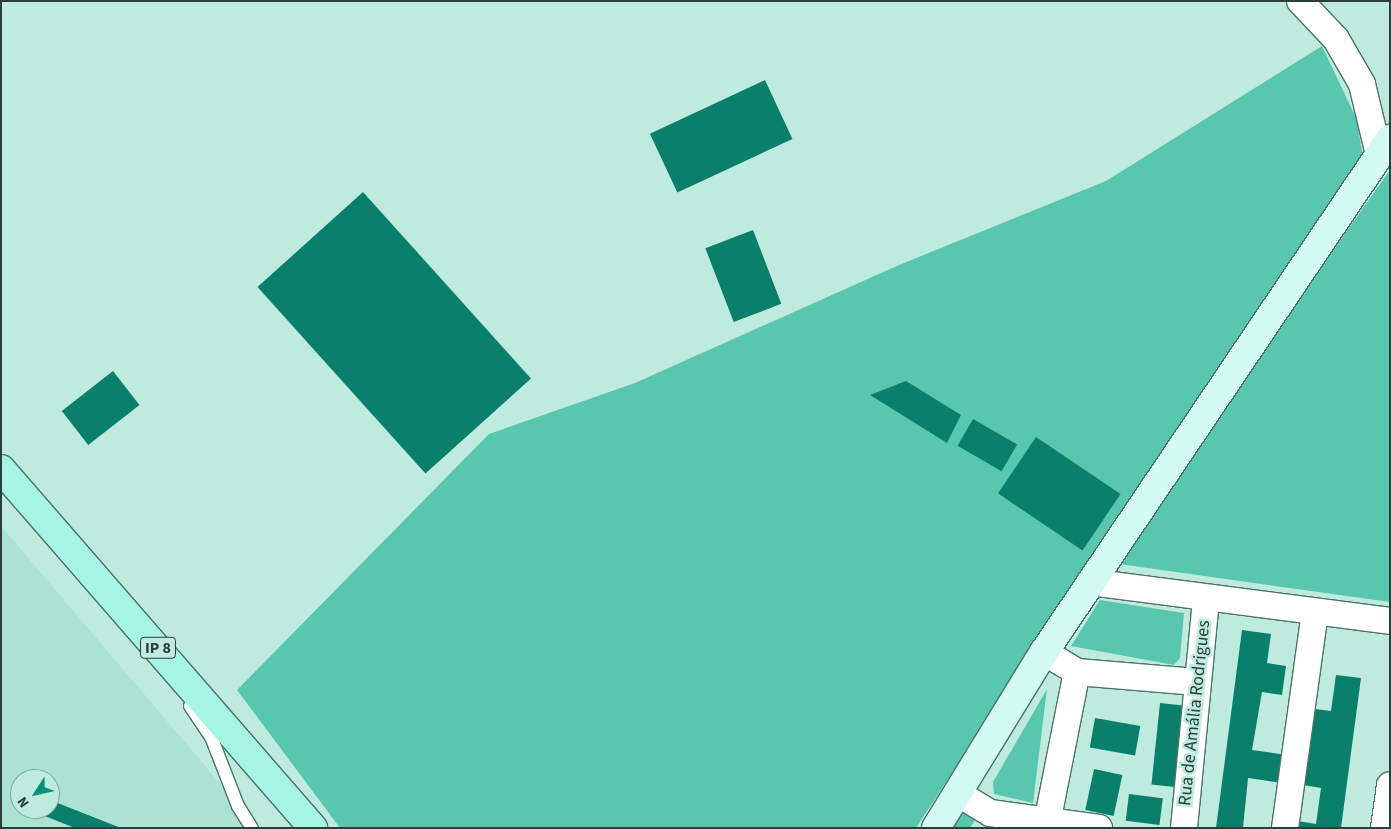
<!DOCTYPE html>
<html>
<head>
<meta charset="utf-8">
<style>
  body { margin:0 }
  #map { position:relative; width:1391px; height:829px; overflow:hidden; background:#beebde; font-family:"Source Sans 3",sans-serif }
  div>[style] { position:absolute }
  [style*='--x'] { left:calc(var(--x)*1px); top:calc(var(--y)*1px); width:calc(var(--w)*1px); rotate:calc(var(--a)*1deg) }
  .built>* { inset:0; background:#abe2d3 }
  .green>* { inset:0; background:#59c6ae }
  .building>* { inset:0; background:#0a806c; transform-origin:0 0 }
  .roads { filter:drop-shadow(1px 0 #4a7369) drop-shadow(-1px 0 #4a7369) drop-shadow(0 1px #4a7369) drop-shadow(0 -1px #4a7369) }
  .lane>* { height:12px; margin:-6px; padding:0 6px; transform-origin:6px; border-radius:6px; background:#fff }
  .street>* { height:26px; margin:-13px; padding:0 13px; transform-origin:13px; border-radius:13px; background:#fff }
  .secondary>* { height:28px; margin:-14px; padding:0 14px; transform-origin:14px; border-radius:14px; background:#d3faf2 }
  .primary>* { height:28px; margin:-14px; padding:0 14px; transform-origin:14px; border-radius:14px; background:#a6f5e4 }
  span { translate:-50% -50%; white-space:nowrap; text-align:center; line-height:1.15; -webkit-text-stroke:5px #beebde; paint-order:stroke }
  .shield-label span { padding:1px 4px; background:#beebde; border:1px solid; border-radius:4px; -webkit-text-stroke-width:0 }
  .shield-label { font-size:16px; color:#2c3e3a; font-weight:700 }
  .street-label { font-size:18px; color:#2c3e3a }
  .frame { position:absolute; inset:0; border:2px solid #2c3e3a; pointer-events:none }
  .north { position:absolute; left:10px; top:769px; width:50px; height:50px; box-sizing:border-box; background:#beebde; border:1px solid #84a69c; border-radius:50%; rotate:235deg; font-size:14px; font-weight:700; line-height:20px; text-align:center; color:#2c3e3a }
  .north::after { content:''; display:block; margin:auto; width:18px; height:22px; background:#0a917b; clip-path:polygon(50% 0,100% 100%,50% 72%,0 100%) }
</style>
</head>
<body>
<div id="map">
  <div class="built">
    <div style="clip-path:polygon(evenodd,1px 526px,258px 828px,1px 828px,1px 526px,20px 779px,50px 779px,50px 809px,20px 809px,20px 779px)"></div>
  </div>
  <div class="green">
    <div style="clip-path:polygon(1322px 46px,1357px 120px,1365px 172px,1171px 438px,916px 828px,340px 828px,237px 690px,489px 434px,635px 383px,899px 265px,1106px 181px)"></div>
    <div style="clip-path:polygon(1390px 170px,1390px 602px,1112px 563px)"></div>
    <div style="clip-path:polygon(1100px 600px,1184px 613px,1180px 658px,1174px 665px,1071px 646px)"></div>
    <div style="clip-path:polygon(1047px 689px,1033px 803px,994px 794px,993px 782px)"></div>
    <div style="clip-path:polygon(957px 809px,975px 820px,970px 828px,946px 828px)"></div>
  </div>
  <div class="building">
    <div style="left:765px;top:80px;width:65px;height:127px;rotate:65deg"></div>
    <div style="left:363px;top:192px;width:251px;height:142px;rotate:48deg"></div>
    <div style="left:753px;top:230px;width:79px;height:51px;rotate:69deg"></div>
    <div style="left:113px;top:371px;width:43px;height:65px;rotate:52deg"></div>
    <div style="clip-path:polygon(906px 381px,961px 415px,947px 443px,870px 395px)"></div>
    <div style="left:973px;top:419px;width:51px;height:31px;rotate:30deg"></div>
    <div style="left:1036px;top:437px;width:102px;height:68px;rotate:34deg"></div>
    <div style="clip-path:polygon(1242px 630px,1271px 634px,1267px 663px,1286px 666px,1282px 695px,1262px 692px,1252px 750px,1287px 755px,1282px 783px,1248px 778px,1243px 828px,1216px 828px)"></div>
    <div style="clip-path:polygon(1336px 675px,1361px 678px,1341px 828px,1297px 828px,1298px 821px,1316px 824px,1321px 788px,1297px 784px,1307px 708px,1331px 711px)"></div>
    <div style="left:1160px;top:703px;width:28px;height:82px;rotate:6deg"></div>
    <div style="left:1095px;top:718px;width:46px;height:30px;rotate:10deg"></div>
    <div style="left:1094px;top:769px;width:29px;height:42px;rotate:12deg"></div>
    <div style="left:1129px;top:794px;width:34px;height:27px;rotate:7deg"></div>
    <div style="clip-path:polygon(50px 800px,121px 828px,75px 828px,27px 809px,50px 809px)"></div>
  </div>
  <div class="roads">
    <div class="lane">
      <div style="--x:190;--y:706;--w:40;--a:56"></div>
      <div style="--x:212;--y:739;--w:72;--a:68.8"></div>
      <div style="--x:238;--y:806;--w:26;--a:58"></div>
    </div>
    <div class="street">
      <div style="--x:1300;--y:1;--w:52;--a:46.5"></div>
      <div style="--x:1336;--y:39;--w:52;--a:60"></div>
      <div style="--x:1362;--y:84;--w:73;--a:76.5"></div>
      <div style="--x:1090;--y:582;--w:303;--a:7.4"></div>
      <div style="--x:1044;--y:652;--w:39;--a:31"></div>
      <div style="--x:1077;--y:672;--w:120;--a:4.8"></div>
      <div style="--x:957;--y:793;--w:39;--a:31"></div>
      <div style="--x:990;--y:813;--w:110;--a:7.8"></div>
      <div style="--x:1046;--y:828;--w:159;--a:-78.8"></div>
      <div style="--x:1184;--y:828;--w:231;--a:-84.5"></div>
      <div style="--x:1285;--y:828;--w:218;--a:-82.1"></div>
      <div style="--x:1384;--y:828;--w:43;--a:-82.1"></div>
    </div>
    <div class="secondary">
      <div style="--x:936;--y:828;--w:206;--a:-58.5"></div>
      <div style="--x:1044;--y:652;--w:619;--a:-56"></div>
    </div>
    <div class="primary">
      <div style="--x:1;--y:469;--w:476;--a:49"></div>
    </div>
  </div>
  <div class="shield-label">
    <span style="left:158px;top:648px">IP 8</span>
  </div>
  <div class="street-label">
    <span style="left:1195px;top:713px;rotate:-84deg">Rua de Amália Rodrigues</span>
  </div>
  <div class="frame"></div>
  <div class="north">N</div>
</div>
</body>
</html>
